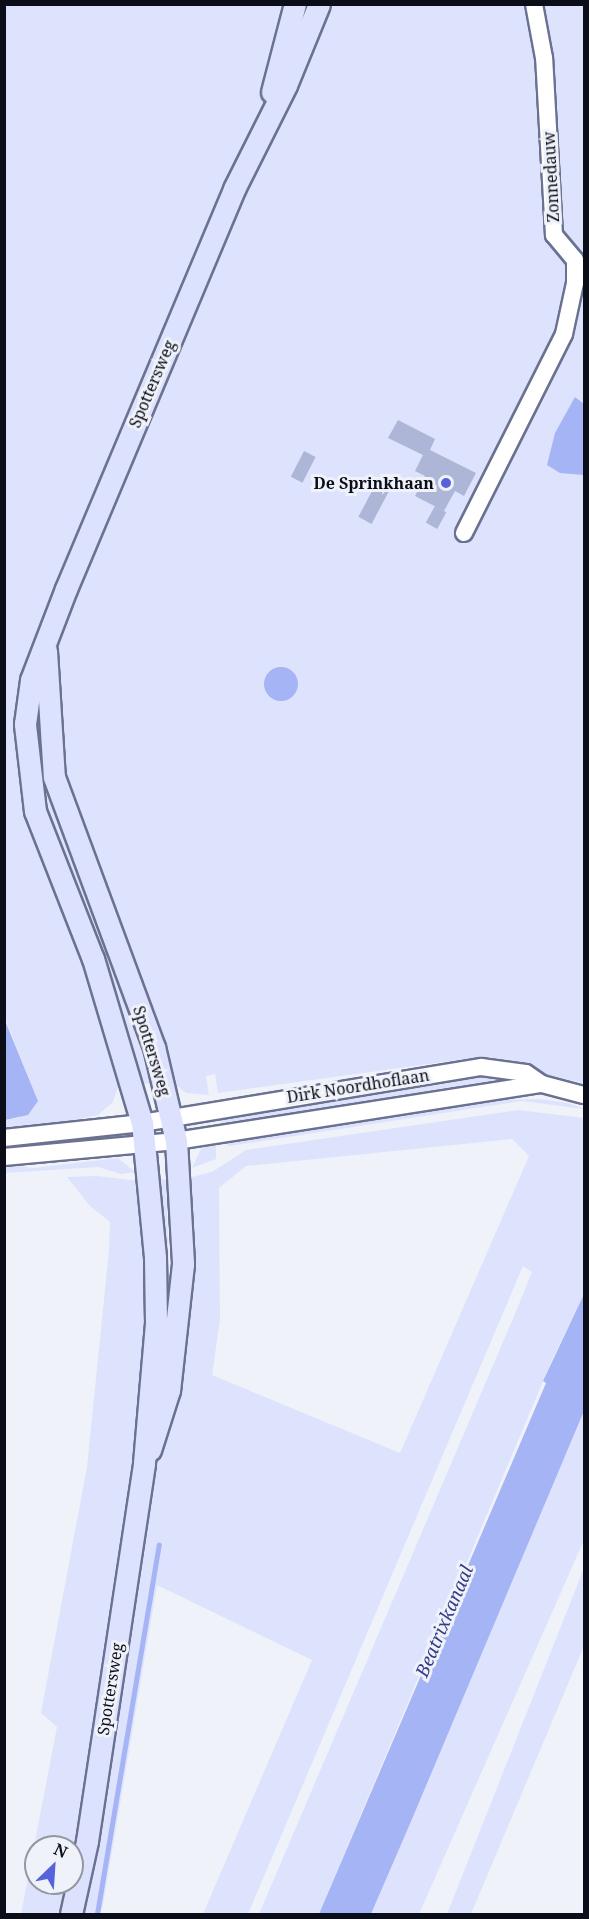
<!DOCTYPE html>
<html>
<head>
<meta charset="utf-8">
<style>
  body { margin:0 }
  #map { position:relative; width:589px; height:1919px; overflow:hidden; background:#f0f2f9; font-family:"Noto Serif",serif }
  div>[style] { position:absolute }
  [style*='--x'] { left:calc(var(--x)*1px); top:calc(var(--y)*1px); width:calc(var(--w)*1px); rotate:calc(var(--a)*1deg) }
  .green>* { inset:0; background:#dde3fc }
  .water>* { inset:0; background:#a5b4f5 }
  .round { border-radius:50% }
  .stream>* { height:4.5px; margin:-2.25px; padding:0 2.25px; transform-origin:2.25px; border-radius:2.25px; background:#a5b4f5 }
  .building>* { inset:0; background:#aeb6d7; transform-origin:0 0 }
  .roads { filter:drop-shadow(2px 0 #6b7291) drop-shadow(-2px 0 #6b7291) drop-shadow(0 2px #6b7291) drop-shadow(0 -2px #6b7291) }
  .minor>* { height:16px; margin:-8px; padding:0 8px; transform-origin:8px; border-radius:8px; background:#fff }
  .major>* { height:21px; margin:-10.5px; padding:0 10.5px; transform-origin:10.5px; border-radius:10.5px; background:#dce2fe }
  .dots>* { width:16px; height:16px; translate:-50% -50%; box-sizing:border-box; border:3px solid #f0f2f9; border-radius:50% }
  span { translate:-50% -50%; white-space:nowrap; text-align:center; line-height:1.15; -webkit-text-stroke:6px #f0f2f9; paint-order:stroke }
  .street-label { font-size:16px; color:#0b0e19 }
  .poi-label { font-size:16px; color:#0b0e19; font-weight:700 }
  .right { translate:-100% -50%; text-align:right }
  .water-label { font-size:18px; color:#323b86; font-style:italic }
  .frame { position:absolute; inset:0; border:6px solid #0b0e19; pointer-events:none }
  .north { position:absolute; left:24px; top:1835px; width:60px; height:60px; box-sizing:border-box; background:#f0f2f9; border:2px solid #94979f; border-radius:50%; rotate:25deg; font-size:16px; font-weight:700; line-height:24px; text-align:center; color:#0b0e19 }
  .north::after { content:''; display:block; margin:auto; width:21px; height:27px; background:#5663da; clip-path:polygon(50% 0,100% 100%,50% 72%,0 100%) }
</style>
</head>
<body>
<div id="map">
  <div class="green">
    <div style="clip-path:polygon(5px 5px,584px 5px,584px 1083px,472px 1058px,218px 1093px,215px 1074px,206px 1076px,209px 1095px,186px 1093px,171px 1081px,118px 1087px,113px 1102px,98px 1115px,5px 1135px,5px 1120px,19px 1118px,38px 1101px,5px 1018px)"></div>
    <div style="clip-path:polygon(482px 1076px,511px 1078px,511px 1083px,222px 1124px,221px 1118px)"></div>
    <div style="clip-path:polygon(540px 1099px,568px 1103px,584px 1109px,522px 1101px,229px 1146px,224px 1140px,502px 1100px)"></div>
    <div style="clip-path:polygon(evenodd,518px 1110px,584px 1118px,584px 1294px,552px 1360px,319px 1914px,259px 1914px,517px 1309px,532px 1272px,523px 1266px,248px 1914px,203px 1914px,312px 1660px,157px 1585px,103px 1905px,100px 1914px,79px 1914px,153px 1469px,180px 1377px,191px 1313px,192px 1177px,212px 1172px,246px 1150px,518px 1110px,512px 1139px,529px 1156px,400px 1453px,212px 1375px,220px 1320px,219px 1188px,246px 1166px,512px 1139px)"></div>
    <div style="clip-path:polygon(216px 1141px,216px 1159px,192px 1168px,201px 1149px)"></div>
    <div style="clip-path:polygon(118px 1158px,135px 1172px,121px 1174px,98px 1167px,5px 1173px,5px 1164px,33px 1168px)"></div>
    <div style="clip-path:polygon(97px 1176px,140px 1181px,150px 1306px,130px 1502px,72px 1871px,72px 1847px,36px 1847px,36px 1883px,69px 1883px,61px 1914px,21px 1914px,57px 1727px,41px 1713px,87px 1467px,109px 1250px,110px 1222px,90px 1206px,67px 1177px)"></div>
    <div style="clip-path:polygon(166px 1179px,169px 1269px,164px 1342px,154px 1180px)"></div>
    <div style="clip-path:polygon(584px 1411px,584px 1540px,419px 1914px,371px 1914px)"></div>
    <div style="clip-path:polygon(584px 1568px,584px 1646px,471px 1914px,447px 1914px)"></div>
  </div>
  <div class="water">
    <div style="clip-path:polygon(575px 397px,584px 404px,584px 475px,560px 473px,547px 465px,555px 433px)"></div>
    <div class="round" style="left:264px;top:667px;width:34px;height:34px"></div>
    <div style="clip-path:polygon(4px 1018px,38px 1101px,28px 1115px,5px 1120px)"></div>
    <div style="clip-path:polygon(584px 1294px,584px 1411px,412px 1819px,371px 1914px,319px 1914px,546px 1383px,543px 1381px)"></div>
  </div>
  <div class="stream">
    <div style="--x:97;--y:1914;--w:374;--a:-80.5"></div>
  </div>
  <div class="building">
    <div style="clip-path:polygon(398px 420px,435px 439px,430px 450px,476px 473px,464px 496px,455px 491px,444px 511px,415px 496px,425px 476px,415px 471px,423px 455px,388px 438px)"></div>
    <div style="left:304px;top:451px;width:13px;height:29px;rotate:27deg"></div>
    <div style="left:379px;top:478px;width:15px;height:44px;rotate:28deg"></div>
    <div style="left:435px;top:506px;width:13px;height:19px;rotate:29deg"></div>
  </div>
  <div class="roads">
    <div class="minor">
      <div style="--x:464;--y:533;--w:223;--a:-63.3"></div>
      <div style="--x:564;--y:334;--w:52;--a:-77.8"></div>
      <div style="--x:575;--y:283;--w:23;--a:-90"></div>
      <div style="--x:575;--y:260;--w:33;--a:-130"></div>
      <div style="--x:554;--y:235;--w:177;--a:-93.2"></div>
      <div style="--x:544;--y:58;--w:55;--a:-100.5"></div>
      <div style="--x:4;--y:1138;--w:139;--a:-6.2"></div>
      <div style="--x:142;--y:1123;--w:344;--a:-9.4"></div>
      <div style="--x:481;--y:1067;--w:45;--a:7.6"></div>
      <div style="--x:526;--y:1073;--w:19;--a:35"></div>
      <div style="--x:542;--y:1084;--w:43;--a:14.7"></div>
      <div style="--x:4;--y:1157;--w:173;--a:-5.3"></div>
      <div style="--x:176;--y:1141;--w:370;--a:-8.9"></div>
    </div>
    <div class="major">
      <div style="--x:272;--y:92;--w:91;--a:-75.4"></div>
      <div style="--x:46;--y:651;--w:126;--a:86.4"></div>
      <div style="--x:54;--y:777;--w:288;--a:69.7"></div>
      <div style="--x:154;--y:1047;--w:97;--a:76.8"></div>
      <div style="--x:176;--y:1141;--w:123;--a:86.7"></div>
      <div style="--x:183;--y:1264;--w:127;--a:96.3"></div>
      <div style="--x:169;--y:1390;--w:63;--a:107.6"></div>
      <div style="--x:71;--y:1914;--w:75;--a:-77.6"></div>
      <div style="--x:87;--y:1841;--w:382;--a:-81.4"></div>
      <div style="--x:144;--y:1463;--w:142;--a:-85.1"></div>
      <div style="--x:156;--y:1322;--w:65;--a:-90.9"></div>
      <div style="--x:155;--y:1257;--w:135;--a:-95.5"></div>
      <div style="--x:142;--y:1123;--w:171;--a:-106.6"></div>
      <div style="--x:93;--y:959;--w:159;--a:-111.4"></div>
      <div style="--x:35;--y:811;--w:88;--a:-96.6"></div>
      <div style="--x:25;--y:724;--w:44;--a:-82.2"></div>
      <div style="--x:31;--y:680;--w:97;--a:-69"></div>
      <div style="--x:66;--y:589;--w:434;--a:-67.2"></div>
      <div style="--x:234;--y:189;--w:116;--a:-63.4"></div>
      <div style="--x:286;--y:85;--w:87;--a:-67.8"></div>
    </div>
  </div>
  <div class="dots">
    <div style="left:446px;top:483px;background:#5663da"></div>
  </div>
  <div class="street-label">
    <span style="left:551px;top:177px;rotate:-93deg">Zonnedauw</span>
    <span style="left:152px;top:384px;rotate:-67deg">Spottersweg</span>
    <span style="left:152px;top:1051px;rotate:73deg">Spottersweg</span>
    <span style="left:358px;top:1086px;rotate:-9deg">Dirk Noordhoflaan</span>
    <span style="left:110px;top:1689px;rotate:-81deg">Spottersweg</span>
  </div>
  <div class="poi-label">
    <span class="right" style="left:434px;top:483px">De Sprinkhaan</span>
  </div>
  <div class="water-label">
    <span style="left:444px;top:1621px;rotate:-67deg">Beatrixkanaal</span>
  </div>
  <div class="frame"></div>
  <div class="north">N</div>
</div>
</body>
</html>
